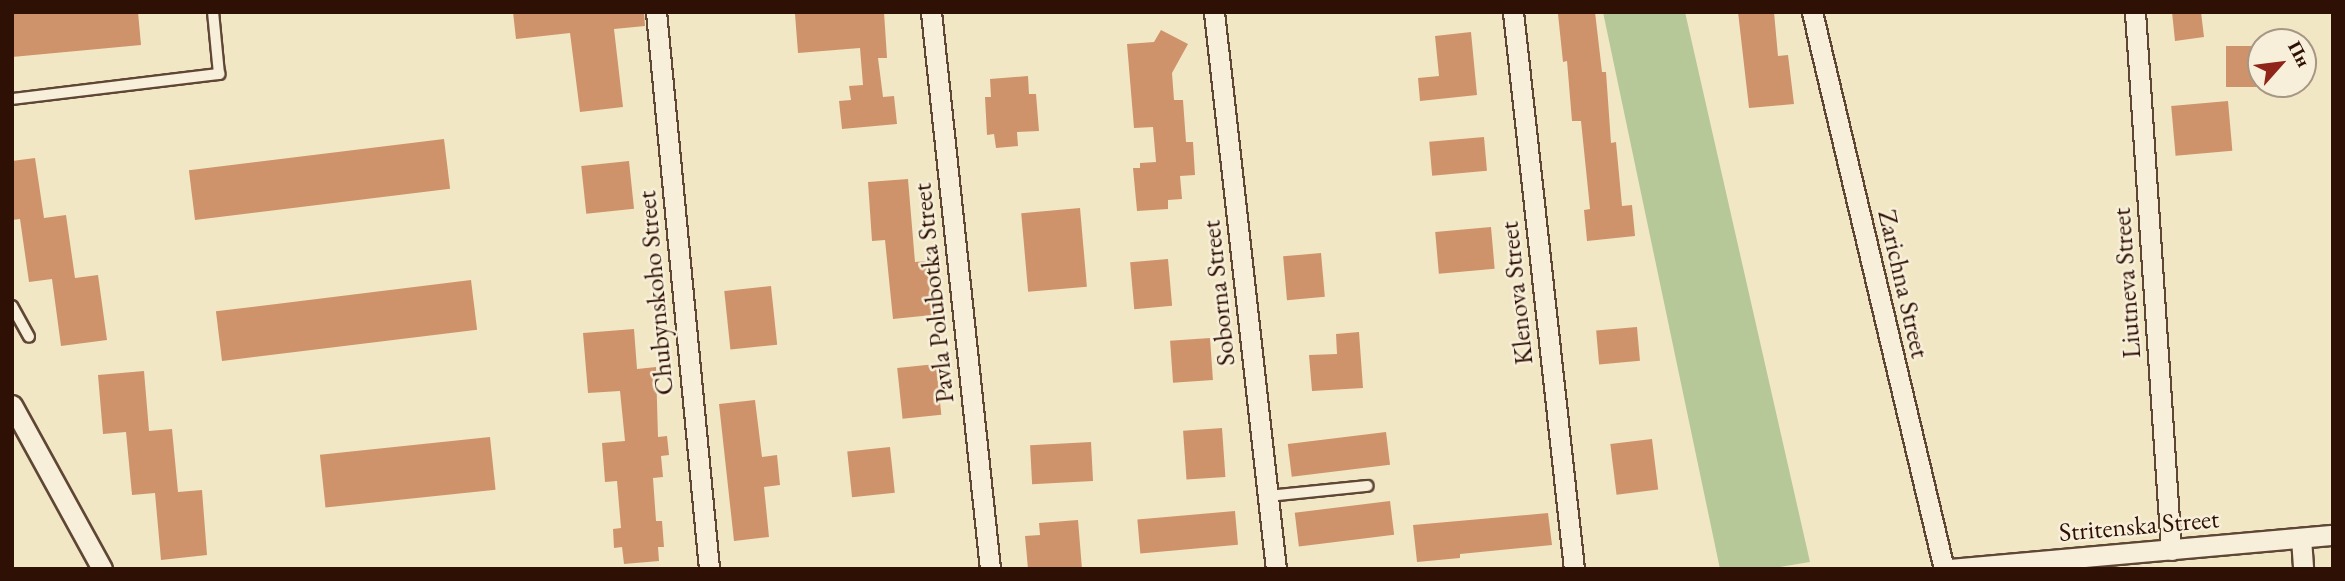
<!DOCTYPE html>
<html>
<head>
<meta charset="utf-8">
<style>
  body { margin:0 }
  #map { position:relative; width:2345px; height:581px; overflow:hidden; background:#f2e7c5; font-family:"EB Garamond",serif }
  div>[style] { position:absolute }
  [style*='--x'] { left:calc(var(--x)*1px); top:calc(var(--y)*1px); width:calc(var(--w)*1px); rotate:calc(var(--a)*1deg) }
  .green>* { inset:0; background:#b6c798 }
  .building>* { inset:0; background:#ce936b; transform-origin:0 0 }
  .roads { filter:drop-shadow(2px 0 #5f4635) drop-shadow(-2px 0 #5f4635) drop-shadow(0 2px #5f4635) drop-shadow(0 -2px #5f4635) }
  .service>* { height:10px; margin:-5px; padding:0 5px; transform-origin:5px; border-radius:5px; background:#f7efd9 }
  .minor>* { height:19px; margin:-9.5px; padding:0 9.5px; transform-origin:9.5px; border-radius:9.5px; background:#f7efd9 }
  span { translate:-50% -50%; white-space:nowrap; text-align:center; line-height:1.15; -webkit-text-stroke:5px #f7efd9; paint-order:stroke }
  .street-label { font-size:26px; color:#2e1005 }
  .frame { position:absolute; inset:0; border:14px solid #2e1005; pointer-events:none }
  .north { position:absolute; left:2247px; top:28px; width:70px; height:70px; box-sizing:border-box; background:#f7efd9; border:2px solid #a79684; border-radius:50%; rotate:62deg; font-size:19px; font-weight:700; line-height:28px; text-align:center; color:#2e1005 }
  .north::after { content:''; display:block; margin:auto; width:24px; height:32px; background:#8f2418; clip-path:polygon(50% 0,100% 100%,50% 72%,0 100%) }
</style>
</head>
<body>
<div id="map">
  <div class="green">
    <div style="clip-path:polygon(1603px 12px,1685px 12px,1810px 562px,1767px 569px,1720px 569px)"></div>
  </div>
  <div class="building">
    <div style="clip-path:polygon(12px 12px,138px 12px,141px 45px,12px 57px)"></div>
    <div style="clip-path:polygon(513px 12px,644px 12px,645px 26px,614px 29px,623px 107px,580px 112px,570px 33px,516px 39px)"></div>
    <div style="clip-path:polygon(822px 12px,884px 12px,887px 58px,878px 58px,883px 97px,894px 96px,897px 124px,842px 129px,839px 101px,851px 100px,849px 86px,863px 85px,860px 48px,798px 53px,795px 14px)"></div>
    <div style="clip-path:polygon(1595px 12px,1602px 72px,1606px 72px,1611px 143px,1616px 142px,1622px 206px,1632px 205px,1635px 236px,1587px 241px,1584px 210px,1590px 209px,1581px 121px,1572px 121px,1567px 61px,1563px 62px,1558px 14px)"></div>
    <div style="clip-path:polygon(1738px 12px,1774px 12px,1778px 56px,1788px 55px,1794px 104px,1749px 108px)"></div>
    <div style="clip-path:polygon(2172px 12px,2201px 12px,2204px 37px,2175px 41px)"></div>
    <div style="clip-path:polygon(1161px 30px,1188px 44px,1172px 73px,1174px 100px,1183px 100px,1186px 142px,1193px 142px,1195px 175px,1180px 176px,1182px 199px,1168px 200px,1168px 209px,1137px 211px,1133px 168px,1140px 168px,1140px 163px,1156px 162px,1153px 127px,1134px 128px,1127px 44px,1154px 42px)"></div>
    <div style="clip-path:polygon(1471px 32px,1477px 95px,1420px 101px,1418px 78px,1439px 76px,1435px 36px)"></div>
    <div style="left:2261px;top:46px;width:41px;height:35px;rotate:90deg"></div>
    <div style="clip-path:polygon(1028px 76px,1029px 94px,1036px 94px,1039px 131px,1017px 132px,1018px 146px,996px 148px,994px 134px,987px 135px,985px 97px,991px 97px,990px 79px)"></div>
    <div style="left:2228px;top:101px;width:50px;height:57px;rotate:85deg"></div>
    <div style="left:1484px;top:137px;width:34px;height:55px;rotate:85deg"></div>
    <div style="left:444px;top:139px;width:50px;height:257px;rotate:83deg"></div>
    <div style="clip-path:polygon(35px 158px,44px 218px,66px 215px,75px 278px,98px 275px,107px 340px,61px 346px,52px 279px,29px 282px,20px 219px,12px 220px,12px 161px)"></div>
    <div style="left:629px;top:161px;width:48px;height:48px;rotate:84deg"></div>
    <div style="clip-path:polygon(908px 179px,915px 262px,927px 261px,932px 315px,893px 319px,885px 240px,872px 241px,868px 182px)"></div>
    <div style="left:1080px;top:208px;width:79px;height:59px;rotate:85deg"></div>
    <div style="left:1491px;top:227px;width:42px;height:56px;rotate:85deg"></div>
    <div style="left:1321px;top:253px;width:44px;height:38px;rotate:85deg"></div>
    <div style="left:1168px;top:259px;width:47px;height:38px;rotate:85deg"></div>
    <div style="left:471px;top:280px;width:50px;height:257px;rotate:83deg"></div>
    <div style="left:771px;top:286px;width:59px;height:47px;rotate:84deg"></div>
    <div style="left:1637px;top:327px;width:34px;height:41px;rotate:85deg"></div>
    <div style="clip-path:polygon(634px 329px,637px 369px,656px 367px,658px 437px,667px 436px,669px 455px,661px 456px,663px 477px,653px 478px,656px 521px,662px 521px,664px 547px,658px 547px,659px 561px,624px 564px,622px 547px,614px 548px,613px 529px,621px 528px,617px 481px,605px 482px,602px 443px,625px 441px,620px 391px,588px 393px,583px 333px)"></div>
    <div style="clip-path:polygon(1359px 332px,1363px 388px,1312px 391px,1309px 355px,1337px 354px,1336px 334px)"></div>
    <div style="left:1210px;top:338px;width:42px;height:40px;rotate:86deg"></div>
    <div style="left:936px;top:364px;width:51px;height:39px;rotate:84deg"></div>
    <div style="clip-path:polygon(144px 371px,149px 431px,172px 429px,178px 492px,202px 490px,207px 555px,161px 560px,155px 493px,132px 495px,126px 432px,103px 434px,98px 375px)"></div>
    <div style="clip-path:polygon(755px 400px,762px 457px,777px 455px,780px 485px,764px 487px,769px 537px,734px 541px,719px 404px)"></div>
    <div style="left:1222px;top:428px;width:49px;height:39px;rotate:86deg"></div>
    <div style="left:1386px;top:432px;width:33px;height:99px;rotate:83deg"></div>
    <div style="left:490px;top:437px;width:53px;height:171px;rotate:84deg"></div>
    <div style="left:1652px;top:439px;width:51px;height:42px;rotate:83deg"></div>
    <div style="left:1091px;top:442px;width:39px;height:61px;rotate:87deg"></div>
    <div style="left:890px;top:447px;width:46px;height:43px;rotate:84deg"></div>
    <div style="left:1390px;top:501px;width:34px;height:96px;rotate:83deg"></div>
    <div style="left:1235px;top:511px;width:34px;height:98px;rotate:85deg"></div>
    <div style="clip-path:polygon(1548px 513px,1552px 545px,1460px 554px,1460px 558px,1417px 562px,1413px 525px)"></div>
    <div style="clip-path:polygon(1078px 520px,1082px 569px,1028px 569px,1025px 536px,1040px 535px,1039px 523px)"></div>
  </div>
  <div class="roads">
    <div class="service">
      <div style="--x:12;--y:99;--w:209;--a:-6.9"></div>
      <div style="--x:219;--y:74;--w:62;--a:-95.5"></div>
      <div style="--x:12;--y:306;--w:35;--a:61"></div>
      <div style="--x:1268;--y:496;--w:100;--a:-5.8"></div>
    </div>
    <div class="minor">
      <div style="--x:656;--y:12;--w:560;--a:84.56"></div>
      <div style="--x:931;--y:12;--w:560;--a:83.95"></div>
      <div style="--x:1214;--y:12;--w:560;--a:83.65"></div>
      <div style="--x:1513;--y:12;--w:560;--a:83.75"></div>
      <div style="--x:1812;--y:12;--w:572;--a:76.67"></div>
      <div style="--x:2135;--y:12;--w:539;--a:86.17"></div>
      <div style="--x:12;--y:405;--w:187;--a:61.2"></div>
      <div style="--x:2301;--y:538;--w:31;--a:86"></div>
      <div style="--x:1950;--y:569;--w:385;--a:-5.1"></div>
    </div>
  </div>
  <div class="street-label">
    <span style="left:2127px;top:283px;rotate:-94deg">Liutneva Street</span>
    <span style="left:1903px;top:284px;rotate:77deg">Zarichna Street</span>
    <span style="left:656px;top:293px;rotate:-95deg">Chubynskoho Street</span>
    <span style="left:934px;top:293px;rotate:-96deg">Pavla Polubotka Street</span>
    <span style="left:1219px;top:293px;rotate:-96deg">Soborna Street</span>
    <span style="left:1517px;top:293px;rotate:-96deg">Klenova Street</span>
    <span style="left:2139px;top:526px;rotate:-5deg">Stritenska Street</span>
  </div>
  <div class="frame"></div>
  <div class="north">Пн</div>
</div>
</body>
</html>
